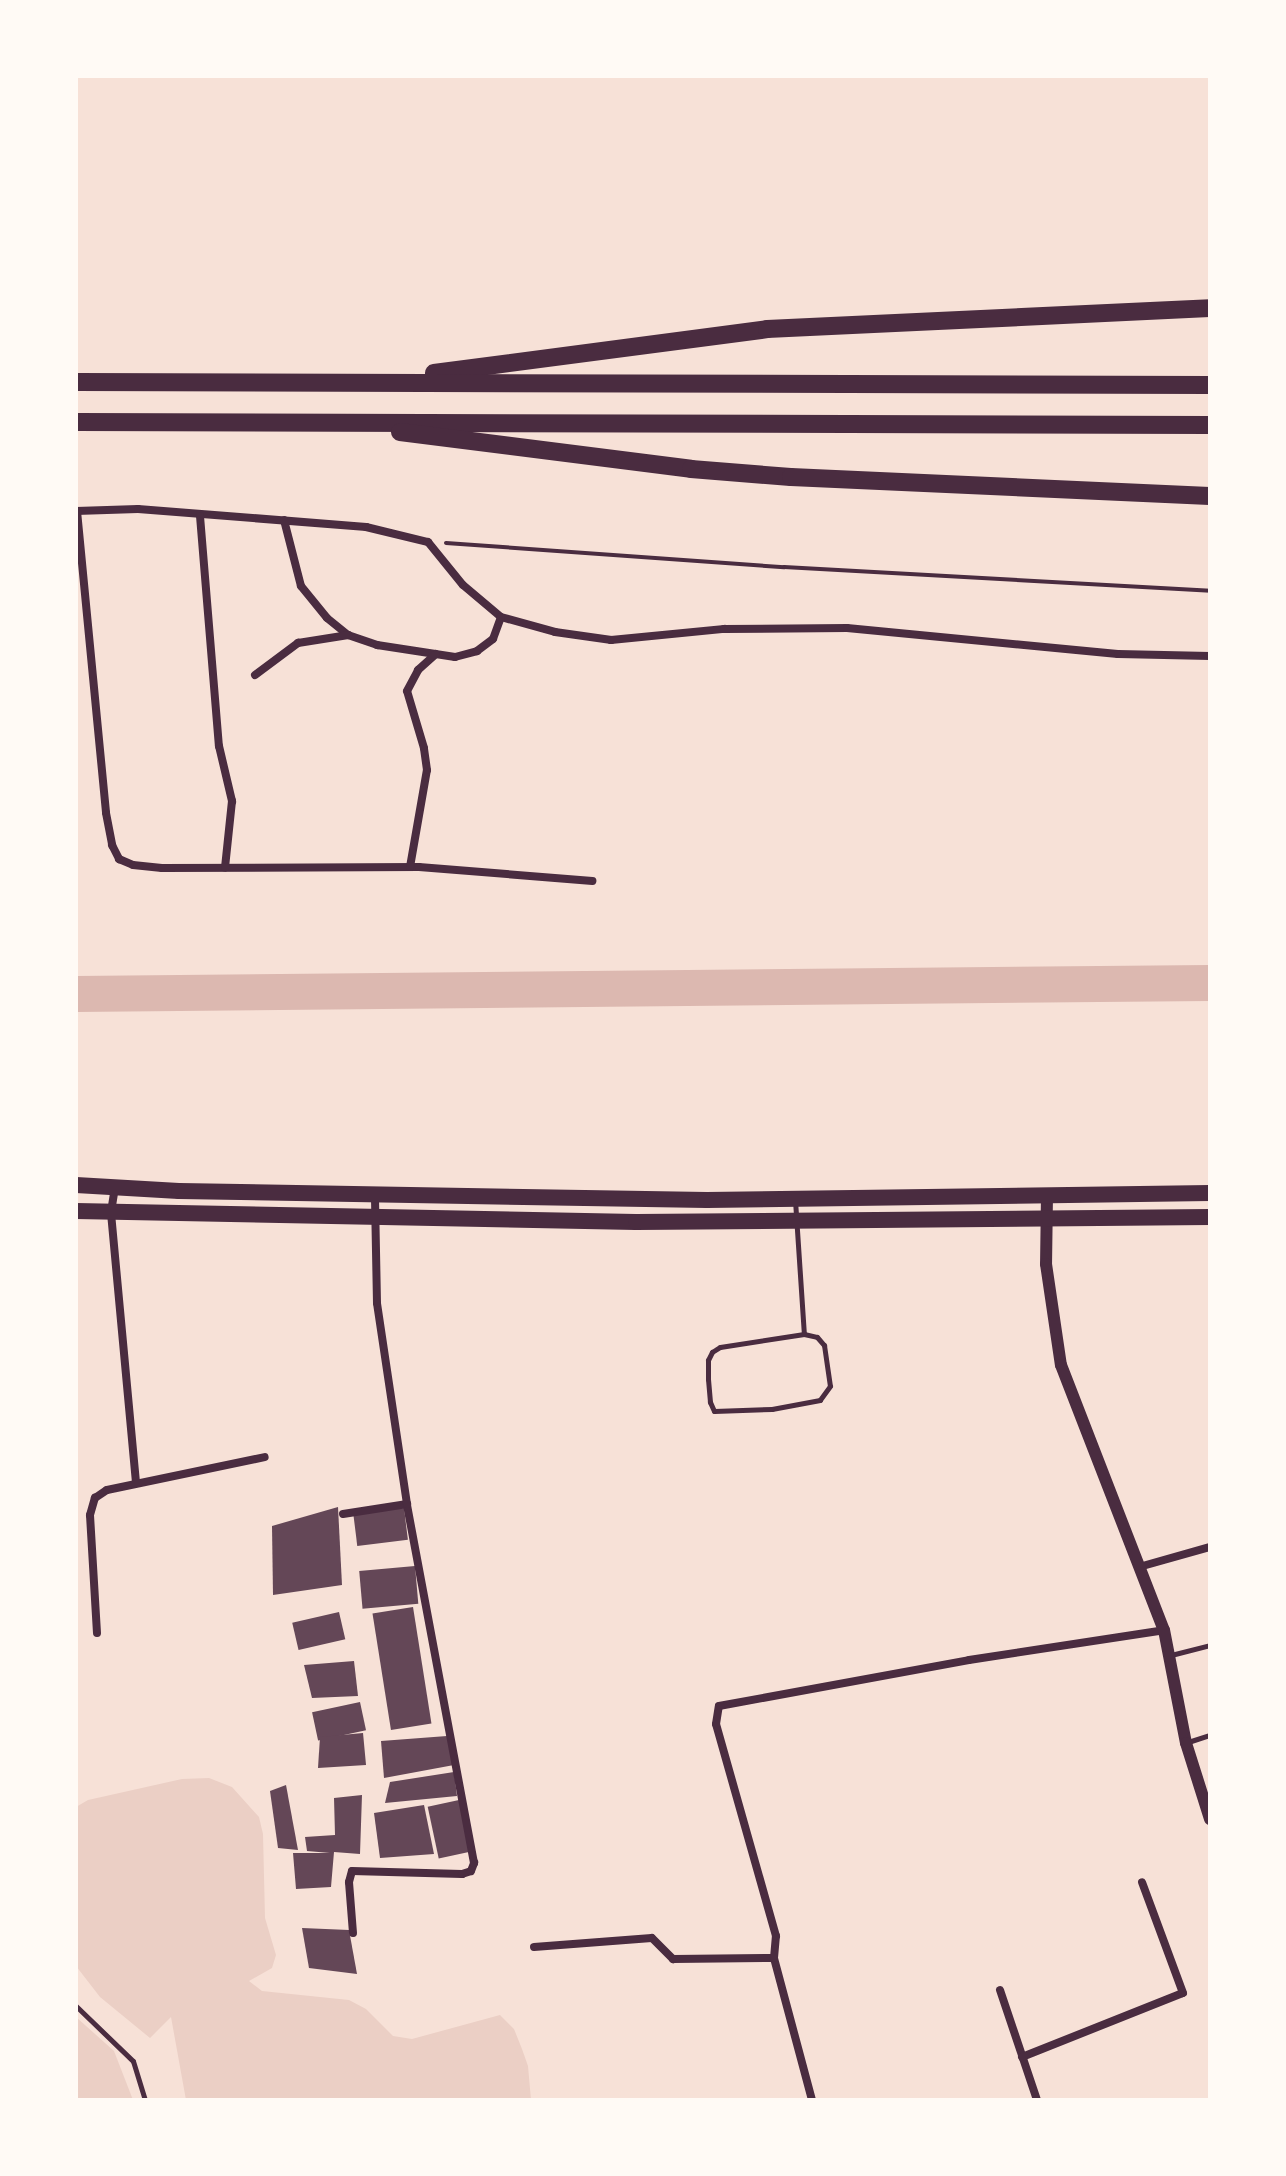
<!DOCTYPE html>
<html>
<head>
<meta charset="utf-8">
<style>
  body { margin:0 }
  #map { position:relative; width:1286px; height:2176px; overflow:hidden; background:#f7e1d7; font-family:"Asap Condensed",sans-serif }
  div>[style] { position:absolute }
  [style*='--x'] { left:calc(var(--x)*1px); top:calc(var(--y)*1px); width:calc(var(--w)*1px); rotate:calc(var(--a)*1deg) }
  .green>* { inset:0; background:#ebcfc5 }
  .river>* { height:36px; margin:-18px; padding:0 18px; transform-origin:18px; border-radius:18px; background:#dcb8b0 }
  .building>* { inset:0; background:#644757; transform-origin:0 0 }
  .path>* { height:4px; margin:-2px; padding:0 2px; transform-origin:2px; border-radius:2px; background:#4a2c40 }
  .service>* { height:5px; margin:-2.5px; padding:0 2.5px; transform-origin:2.5px; border-radius:2.5px; background:#4a2c40 }
  .minor>* { height:8px; margin:-4px; padding:0 4px; transform-origin:4px; border-radius:4px; background:#4a2c40 }
  .tertiary>* { height:12px; margin:-6px; padding:0 6px; transform-origin:6px; border-radius:6px; background:#4a2c40 }
  .primary>* { height:16px; margin:-8px; padding:0 8px; transform-origin:8px; border-radius:8px; background:#4a2c40 }
  .motorway>* { height:18px; margin:-9px; padding:0 9px; transform-origin:9px; border-radius:9px; background:#4a2c40 }
  span { translate:-50% -50%; white-space:nowrap; text-align:center; line-height:1.15; -webkit-text-stroke:7px #fffaf5; paint-order:stroke }
  .frame { position:absolute; inset:0; border:78px solid #fffaf5; pointer-events:none }
</style>
</head>
<body>
<div id="map">
  <div class="green">
    <div style="clip-path:polygon(209px 1778px,232px 1787px,259px 1817px,263px 1834px,265px 1918px,276px 1955px,272px 1968px,249px 1981px,262px 1991px,349px 2000px,366px 2009px,393px 2036px,412px 2039px,500px 2015px,514px 2029px,522px 2049px,528px 2066px,531px 2100px,186px 2100px,171px 2017px,150px 2038px,100px 1997px,76px 1966px,76px 1807px,88px 1800px,182px 1779px)"></div>
    <div style="clip-path:polygon(76px 2017px,114px 2051px,133px 2100px,76px 2100px)"></div>
  </div>
  <div class="river">
    <div style="--x:76;--y:994;--w:1134;--a:-0.56"></div>
  </div>
  <div class="building">
    <div style="clip-path:polygon(338px 1507px,342px 1585px,273px 1595px,272px 1526px)"></div>
    <div style="left:404px;top:1508px;width:32px;height:51px;rotate:83deg"></div>
    <div style="left:415px;top:1566px;width:38px;height:56px;rotate:85deg"></div>
    <div style="left:413px;top:1607px;width:118px;height:41px;rotate:81deg"></div>
    <div style="left:339px;top:1612px;width:28px;height:48px;rotate:77deg"></div>
    <div style="clip-path:polygon(354px 1661px,358px 1696px,312px 1698px,304px 1665px)"></div>
    <div style="left:360px;top:1702px;width:29px;height:49px;rotate:78deg"></div>
    <div style="clip-path:polygon(363px 1733px,366px 1765px,318px 1768px,320px 1737px)"></div>
    <div style="clip-path:polygon(447px 1736px,454px 1765px,384px 1778px,381px 1741px)"></div>
    <div style="clip-path:polygon(454px 1772px,457px 1796px,385px 1803px,390px 1782px)"></div>
    <div style="clip-path:polygon(286px 1785px,298px 1850px,278px 1848px,270px 1791px)"></div>
    <div style="clip-path:polygon(362px 1795px,360px 1854px,334px 1852px,331px 1887px,296px 1889px,293px 1853px,330px 1853px,307px 1851px,305px 1837px,335px 1835px,334px 1798px)"></div>
    <div style="left:459px;top:1800px;width:53px;height:32px;rotate:78deg"></div>
    <div style="clip-path:polygon(424px 1805px,434px 1854px,380px 1858px,374px 1813px)"></div>
    <div style="clip-path:polygon(302px 1928px,349px 1930px,357px 1974px,309px 1968px)"></div>
  </div>
  <div class="path">
    <div style="--x:446;--y:543;--w:339;--a:4.1"></div>
    <div style="--x:784;--y:567;--w:427;--a:3.2"></div>
  </div>
  <div class="service">
    <div style="--x:795;--y:1200;--w:134;--a:86.2"></div>
    <div style="--x:804;--y:1334;--w:13;--a:13"></div>
    <div style="--x:817;--y:1337;--w:11;--a:49"></div>
    <div style="--x:824;--y:1345;--w:41;--a:81.7"></div>
    <div style="--x:830;--y:1386;--w:17;--a:126"></div>
    <div style="--x:820;--y:1400;--w:49;--a:169.4"></div>
    <div style="--x:772;--y:1409;--w:58;--a:178"></div>
    <div style="--x:714;--y:1411;--w:10;--a:-114"></div>
    <div style="--x:710;--y:1402;--w:23;--a:-95"></div>
    <div style="--x:708;--y:1379;--w:19;--a:-90"></div>
    <div style="--x:708;--y:1360;--w:9;--a:-63"></div>
    <div style="--x:712;--y:1352;--w:9;--a:-32"></div>
    <div style="--x:720;--y:1347;--w:85;--a:-8.8"></div>
    <div style="--x:1171;--y:1655;--w:40;--a:-14.4"></div>
    <div style="--x:1188;--y:1742;--w:23;--a:-18"></div>
    <div style="--x:76;--y:2006;--w:79;--a:44"></div>
    <div style="--x:133;--y:2061;--w:41;--a:72.9"></div>
  </div>
  <div class="minor">
    <div style="--x:76;--y:511;--w:62;--a:-1.8"></div>
    <div style="--x:138;--y:509;--w:229;--a:4.5"></div>
    <div style="--x:366;--y:527;--w:64;--a:13.6"></div>
    <div style="--x:428;--y:542;--w:55;--a:50.9"></div>
    <div style="--x:463;--y:585;--w:50;--a:40.1"></div>
    <div style="--x:501;--y:617;--w:56;--a:15.5"></div>
    <div style="--x:555;--y:632;--w:57;--a:8.1"></div>
    <div style="--x:611;--y:640;--w:114;--a:-5.6"></div>
    <div style="--x:724;--y:629;--w:123;--a:-0.5"></div>
    <div style="--x:847;--y:628;--w:272;--a:5.5"></div>
    <div style="--x:1118;--y:654;--w:92;--a:1.2"></div>
    <div style="--x:77;--y:511;--w:303;--a:84.5"></div>
    <div style="--x:106;--y:813;--w:33;--a:79"></div>
    <div style="--x:112;--y:845;--w:16;--a:63"></div>
    <div style="--x:119;--y:859;--w:15;--a:23"></div>
    <div style="--x:133;--y:865;--w:29;--a:6"></div>
    <div style="--x:162;--y:868;--w:257;--a:-0.2"></div>
    <div style="--x:419;--y:867;--w:174;--a:4.6"></div>
    <div style="--x:200;--y:516;--w:231;--a:85.3"></div>
    <div style="--x:219;--y:746;--w:57;--a:76.7"></div>
    <div style="--x:232;--y:801;--w:67;--a:96"></div>
    <div style="--x:284;--y:520;--w:68;--a:75.6"></div>
    <div style="--x:301;--y:586;--w:41;--a:50.9"></div>
    <div style="--x:327;--y:618;--w:27;--a:39"></div>
    <div style="--x:348;--y:635;--w:31;--a:19"></div>
    <div style="--x:377;--y:645;--w:79;--a:8.7"></div>
    <div style="--x:455;--y:657;--w:23;--a:-15"></div>
    <div style="--x:477;--y:651;--w:20;--a:-37"></div>
    <div style="--x:493;--y:639;--w:23;--a:-70"></div>
    <div style="--x:255;--y:675;--w:54;--a:-36.7"></div>
    <div style="--x:298;--y:643;--w:51;--a:-9.1"></div>
    <div style="--x:410;--y:867;--w:98;--a:-80.1"></div>
    <div style="--x:427;--y:770;--w:22;--a:-98"></div>
    <div style="--x:424;--y:748;--w:59;--a:-106.6"></div>
    <div style="--x:407;--y:691;--w:24;--a:-62"></div>
    <div style="--x:418;--y:670;--w:24;--a:-42"></div>
    <div style="--x:115;--y:1187;--w:26;--a:99"></div>
    <div style="--x:111;--y:1213;--w:271;--a:84.7"></div>
    <div style="--x:343;--y:1514;--w:65;--a:-8.9"></div>
    <div style="--x:1139;--y:1567;--w:74;--a:-15.7"></div>
    <div style="--x:97;--y:1633;--w:118;--a:-93.4"></div>
    <div style="--x:90;--y:1515;--w:18;--a:-74"></div>
    <div style="--x:95;--y:1498;--w:14;--a:-34"></div>
    <div style="--x:107;--y:1490;--w:161;--a:-11.8"></div>
    <div style="--x:353;--y:1933;--w:51;--a:-94.5"></div>
    <div style="--x:349;--y:1882;--w:11;--a:-75"></div>
    <div style="--x:352;--y:1871;--w:110;--a:1.6"></div>
    <div style="--x:462;--y:1874;--w:9;--a:-18"></div>
    <div style="--x:471;--y:1871;--w:9;--a:-69"></div>
    <div style="--x:474;--y:1863;--w:365;--a:-100.6"></div>
    <div style="--x:407;--y:1504;--w:203;--a:-98.5"></div>
    <div style="--x:377;--y:1303;--w:108;--a:-91.1"></div>
    <div style="--x:534;--y:1947;--w:118;--a:-4.4"></div>
    <div style="--x:652;--y:1938;--w:30;--a:45"></div>
    <div style="--x:673;--y:1959;--w:101;--a:-0.6"></div>
    <div style="--x:1000;--y:1990;--w:116;--a:71.4"></div>
    <div style="--x:1022;--y:2057;--w:173;--a:-21.7"></div>
    <div style="--x:1183;--y:1993;--w:118;--a:-110.3"></div>
    <div style="--x:812;--y:2100;--w:147;--a:-105"></div>
    <div style="--x:774;--y:1958;--w:22;--a:-85"></div>
    <div style="--x:776;--y:1936;--w:220;--a:-105.8"></div>
    <div style="--x:716;--y:1724;--w:18;--a:-81"></div>
    <div style="--x:719;--y:1706;--w:254;--a:-10.4"></div>
    <div style="--x:969;--y:1660;--w:197;--a:-8.7"></div>
  </div>
  <div class="tertiary">
    <div style="--x:1047;--y:1195;--w:69;--a:90.8"></div>
    <div style="--x:1046;--y:1264;--w:102;--a:81.6"></div>
    <div style="--x:1061;--y:1365;--w:284;--a:68.8"></div>
    <div style="--x:1164;--y:1630;--w:115;--a:79"></div>
    <div style="--x:1186;--y:1743;--w:80;--a:72.5"></div>
  </div>
  <div class="primary">
    <div style="--x:76;--y:1185;--w:103;--a:3.3"></div>
    <div style="--x:179;--y:1191;--w:528;--a:0.98"></div>
    <div style="--x:707;--y:1200;--w:503;--a:-0.8"></div>
    <div style="--x:76;--y:1211;--w:560;--a:1.13"></div>
    <div style="--x:636;--y:1222;--w:574;--a:-0.5"></div>
  </div>
  <div class="motorway">
    <div style="--x:434;--y:373;--w:336;--a:-7.5"></div>
    <div style="--x:767;--y:329;--w:443;--a:-2.7"></div>
    <div style="--x:76;--y:382;--w:1134;--a:0.15"></div>
    <div style="--x:76;--y:422;--w:1134;--a:0.15"></div>
    <div style="--x:400;--y:432;--w:293;--a:7.2"></div>
    <div style="--x:691;--y:469;--w:100;--a:4.6"></div>
    <div style="--x:791;--y:477;--w:419;--a:2.6"></div>
  </div>
  <div class="frame"></div>
</div>
</body>
</html>
